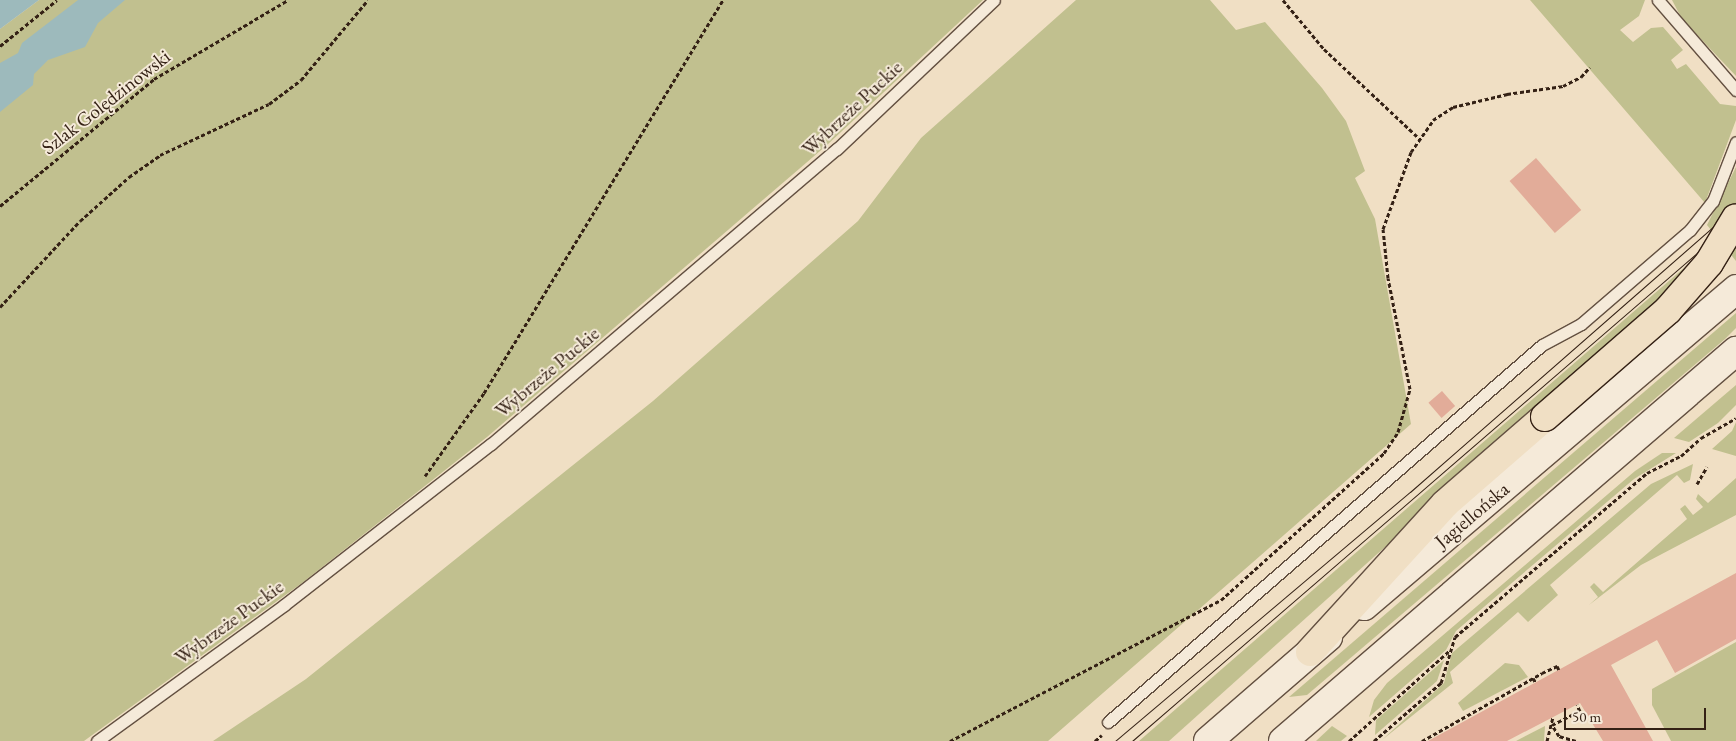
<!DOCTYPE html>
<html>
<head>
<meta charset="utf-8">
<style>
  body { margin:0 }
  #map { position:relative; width:1736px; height:741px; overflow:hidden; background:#f0dfc4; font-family:"EB Garamond",serif }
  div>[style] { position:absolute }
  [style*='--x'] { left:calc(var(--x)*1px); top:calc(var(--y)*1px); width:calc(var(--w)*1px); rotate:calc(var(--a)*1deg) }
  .green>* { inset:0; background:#c1c08f }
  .water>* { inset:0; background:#9dbabc }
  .building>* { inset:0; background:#e2ac99; transform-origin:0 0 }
  .path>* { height:3px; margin-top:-1.5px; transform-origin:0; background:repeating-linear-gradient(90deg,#342115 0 4px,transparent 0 6.5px) }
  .roads { filter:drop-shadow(1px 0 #635041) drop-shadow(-1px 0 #635041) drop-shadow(0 1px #635041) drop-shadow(0 -1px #635041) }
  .service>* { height:11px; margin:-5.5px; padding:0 5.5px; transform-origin:5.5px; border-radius:5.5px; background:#f5ead9 }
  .secondary>* { height:28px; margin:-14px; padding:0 14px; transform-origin:14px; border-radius:14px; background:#f5ead9 }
  .motorway>* { height:28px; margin:-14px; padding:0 14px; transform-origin:14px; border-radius:14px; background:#f0dfc4 }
  .tram>* { height:1px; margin:-0.5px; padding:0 0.5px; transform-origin:0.5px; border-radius:0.5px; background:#342115 }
  .bridges { filter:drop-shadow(1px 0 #342115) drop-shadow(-1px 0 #342115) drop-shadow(0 1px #342115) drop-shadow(0 -1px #342115) }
  .motorway-bridge>* { height:28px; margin:-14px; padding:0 14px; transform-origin:14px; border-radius:14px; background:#f0dfc4 }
  span { translate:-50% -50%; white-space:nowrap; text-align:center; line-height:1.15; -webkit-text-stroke:4px #f5ead9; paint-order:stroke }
  .street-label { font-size:20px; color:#342115 }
  .scale { position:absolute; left:1564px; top:708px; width:142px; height:22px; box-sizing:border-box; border:2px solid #342115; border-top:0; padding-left:6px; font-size:15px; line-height:18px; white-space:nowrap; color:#342115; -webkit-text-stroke:4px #f5ead9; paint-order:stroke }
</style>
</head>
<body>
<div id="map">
  <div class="green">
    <div style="clip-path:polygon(39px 0,84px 0,0 73px,0 29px)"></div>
    <div style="clip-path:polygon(115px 0,983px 0,827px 145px,487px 437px,302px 583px,84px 741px,0 741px,0 102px)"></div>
    <div style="clip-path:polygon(1076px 0,1210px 0,1236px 30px,1265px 22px,1322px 88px,1346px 121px,1365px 171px,1355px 178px,1375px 219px,1411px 424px,1048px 741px,213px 741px,306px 679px,653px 401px,858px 221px,921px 138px)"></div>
    <div style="clip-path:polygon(1530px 0,1645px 0,1639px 16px,1620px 30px,1633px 42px,1651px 28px,1663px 27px,1683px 50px,1671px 60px,1677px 69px,1686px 64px,1720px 104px,1736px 106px,1736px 120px,1705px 203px)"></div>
    <div style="clip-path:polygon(1672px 0,1736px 0,1736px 76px,1682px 19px)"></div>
    <div style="clip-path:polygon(1736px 167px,1736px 261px,1707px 225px)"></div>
    <div style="clip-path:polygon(1685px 267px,1660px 297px,1611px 344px,1169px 741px,1139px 741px)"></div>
    <div style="clip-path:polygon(1736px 313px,1736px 328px,1725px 339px,1307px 695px,1289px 697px)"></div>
    <div style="clip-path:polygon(1736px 385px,1736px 405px,1718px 423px,1689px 442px,1674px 438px)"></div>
    <div style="clip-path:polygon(1736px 422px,1736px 456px,1712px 449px,1732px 431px)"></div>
    <div style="clip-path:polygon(1662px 453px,1676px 453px,1634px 479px,1520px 576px,1456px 631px,1446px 650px,1369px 717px,1374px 700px,1387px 683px,1635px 471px)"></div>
    <div style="clip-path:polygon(1693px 464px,1690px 480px,1684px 483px,1677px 475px,1550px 585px,1558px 595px,1528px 622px,1518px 612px,1450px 672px,1453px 683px,1382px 740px,1444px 683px,1452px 653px,1651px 484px)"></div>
    <div style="clip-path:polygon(1736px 478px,1736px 515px,1641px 565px,1589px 605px,1598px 597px,1590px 587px,1594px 583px,1603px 592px,1687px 519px,1680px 509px,1685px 505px,1693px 515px,1703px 507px,1696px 499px,1698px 494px,1708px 503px)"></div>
    <div style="clip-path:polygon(1736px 642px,1736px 741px,1671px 741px,1652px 705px,1652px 689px)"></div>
    <div style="clip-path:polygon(1444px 660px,1437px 681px,1375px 735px,1376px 720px)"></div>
    <div style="clip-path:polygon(1505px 663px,1519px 665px,1528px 677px,1463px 711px,1458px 703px)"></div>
    <div style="clip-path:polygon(1332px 726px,1347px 736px,1341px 741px,1316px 741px)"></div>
    <div style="clip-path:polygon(1545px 726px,1544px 741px,1516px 741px)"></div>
  </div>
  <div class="water">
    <div style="clip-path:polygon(0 0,39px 0,0 29px)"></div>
    <div style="clip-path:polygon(78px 0,125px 0,98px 23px,85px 47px,48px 60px,34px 74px,33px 85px,0 112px,0 63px,18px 53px,22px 43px)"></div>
  </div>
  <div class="building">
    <div style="left:1536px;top:158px;width:69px;height:35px;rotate:49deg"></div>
    <div style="left:1442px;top:391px;width:20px;height:18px;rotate:49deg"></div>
    <div style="clip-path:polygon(1736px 573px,1736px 639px,1675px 673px,1657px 640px,1611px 665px,1653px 741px,1603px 741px,1580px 703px,1507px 741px,1428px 741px)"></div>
  </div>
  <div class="path">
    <div style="--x:1283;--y:0;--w:64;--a:50.1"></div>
    <div style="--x:1324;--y:49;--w:132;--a:43.2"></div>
    <div style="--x:0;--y:46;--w:73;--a:-38.9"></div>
    <div style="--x:0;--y:206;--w:200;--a:-39.5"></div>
    <div style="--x:154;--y:79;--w:156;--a:-30.5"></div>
    <div style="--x:0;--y:307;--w:117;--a:-47.1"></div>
    <div style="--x:80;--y:221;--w:66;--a:-41.9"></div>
    <div style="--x:129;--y:177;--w:38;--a:-35"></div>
    <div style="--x:160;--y:155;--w:120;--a:-25.1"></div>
    <div style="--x:269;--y:104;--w:40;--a:-37"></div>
    <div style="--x:301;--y:80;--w:104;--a:-50.1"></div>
    <div style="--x:425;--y:476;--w:102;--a:-54.6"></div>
    <div style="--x:484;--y:393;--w:460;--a:-58.7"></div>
    <div style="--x:1697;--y:484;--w:20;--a:-60"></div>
    <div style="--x:1533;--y:678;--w:6;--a:59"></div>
    <div style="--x:950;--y:741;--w:305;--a:-27.5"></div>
    <div style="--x:1221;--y:600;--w:219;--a:-42"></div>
    <div style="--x:1384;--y:453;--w:25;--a:-56"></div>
    <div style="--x:1398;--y:432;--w:45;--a:-74.4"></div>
    <div style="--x:1410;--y:389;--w:113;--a:-101.2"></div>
    <div style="--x:1388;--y:278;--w:49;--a:-95.8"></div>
    <div style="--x:1383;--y:229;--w:82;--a:-70"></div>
    <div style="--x:1411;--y:152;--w:39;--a:-55"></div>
    <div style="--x:1433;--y:120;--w:24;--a:-33"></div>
    <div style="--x:1453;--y:107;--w:56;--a:-13.5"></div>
    <div style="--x:1507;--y:94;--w:57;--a:-8.1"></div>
    <div style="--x:1563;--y:86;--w:20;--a:-27"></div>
    <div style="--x:1581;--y:77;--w:13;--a:-48"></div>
    <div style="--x:1095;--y:741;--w:9;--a:-41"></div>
    <div style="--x:1349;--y:741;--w:136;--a:-42"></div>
    <div style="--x:1374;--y:741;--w:89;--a:-40.9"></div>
    <div style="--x:1441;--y:683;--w:48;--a:-73.1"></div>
    <div style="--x:1455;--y:637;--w:253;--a:-40.5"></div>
    <div style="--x:1647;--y:473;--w:38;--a:-27"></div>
    <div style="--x:1681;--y:456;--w:27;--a:-42"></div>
    <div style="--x:1701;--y:438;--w:40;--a:-29.7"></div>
    <div style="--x:1422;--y:741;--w:138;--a:-29.5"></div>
    <div style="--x:1542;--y:673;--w:17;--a:-25"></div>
    <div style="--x:1557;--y:666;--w:4;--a:63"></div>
    <div style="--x:1547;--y:741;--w:25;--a:-76"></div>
    <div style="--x:1576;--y:741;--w:18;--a:-164"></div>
    <div style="--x:1559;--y:736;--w:13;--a:-122"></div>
    <div style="--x:1552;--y:725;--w:31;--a:-27"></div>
    <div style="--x:1580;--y:711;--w:7;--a:-117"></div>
  </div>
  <div class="roads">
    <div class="service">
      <div style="--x:1658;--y:0;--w:119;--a:49.1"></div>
      <div style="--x:1108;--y:722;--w:575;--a:-40.98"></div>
      <div style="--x:1542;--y:345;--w:44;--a:-28.3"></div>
      <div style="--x:1581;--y:324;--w:144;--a:-40.8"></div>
      <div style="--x:1690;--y:230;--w:37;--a:-52"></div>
      <div style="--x:1713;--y:201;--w:63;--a:-68.7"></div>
      <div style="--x:97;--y:741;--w:231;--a:-36"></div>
      <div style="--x:284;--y:605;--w:262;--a:-37.9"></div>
      <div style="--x:491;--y:444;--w:455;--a:-40.5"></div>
      <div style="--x:837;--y:149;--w:216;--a:-43.5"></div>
    </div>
    <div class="secondary">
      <div style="--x:1364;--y:606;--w:489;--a:-40.4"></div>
      <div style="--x:1208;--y:741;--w:159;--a:-40.9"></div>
      <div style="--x:1283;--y:741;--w:598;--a:-40.73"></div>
    </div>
    <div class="motorway">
      <div style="--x:1310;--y:652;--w:200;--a:-47.6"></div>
      <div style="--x:1445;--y:504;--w:133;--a:-41"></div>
    </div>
  </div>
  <div class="tram">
    <div style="--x:1115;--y:741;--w:386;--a:-40.2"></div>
    <div style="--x:1410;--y:492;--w:433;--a:-41.2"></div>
    <div style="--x:1132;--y:741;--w:798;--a:-40.83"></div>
  </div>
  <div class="bridges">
    <div class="motorway-bridge">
      <div style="--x:1545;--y:417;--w:163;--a:-41"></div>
      <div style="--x:1668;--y:310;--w:62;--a:-48.9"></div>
      <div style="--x:1709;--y:263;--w:52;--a:-59"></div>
    </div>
  </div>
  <div class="street-label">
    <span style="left:106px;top:102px;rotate:-38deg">Szlak Golędzinowski</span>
    <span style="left:852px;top:108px;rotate:-43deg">Wybrzeże Puckie</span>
    <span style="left:547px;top:372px;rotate:-40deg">Wybrzeże Puckie</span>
    <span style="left:1472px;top:515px;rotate:-40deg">Jagiellońska</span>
    <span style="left:229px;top:622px;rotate:-36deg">Wybrzeże Puckie</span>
  </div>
  <div class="scale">50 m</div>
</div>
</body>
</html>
